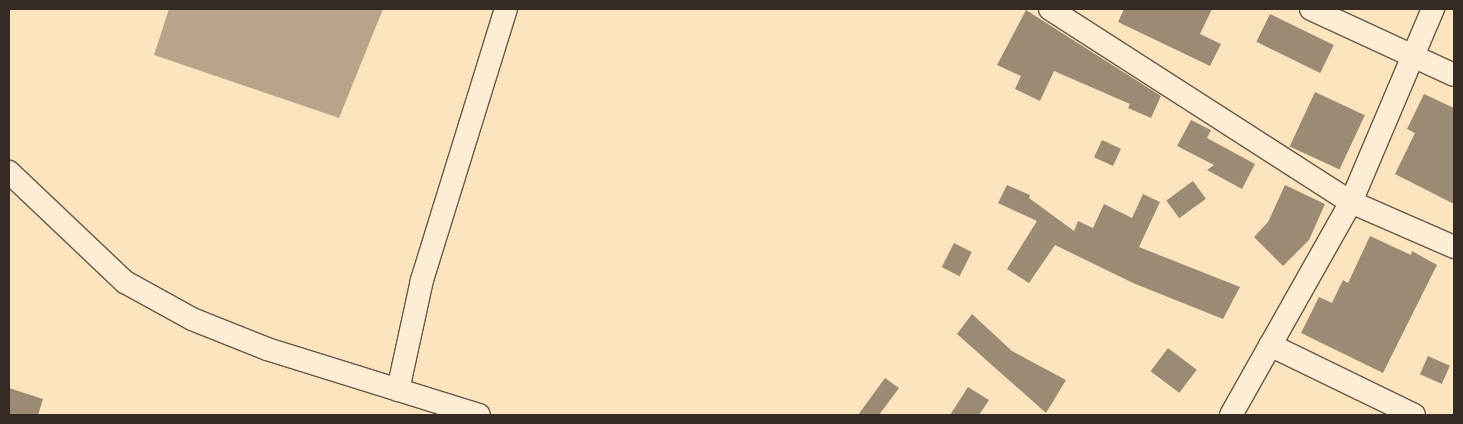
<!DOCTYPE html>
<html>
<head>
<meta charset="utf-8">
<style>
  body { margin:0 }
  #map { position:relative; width:1463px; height:424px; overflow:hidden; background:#fbe4be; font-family:"IM FELL DW Pica",serif }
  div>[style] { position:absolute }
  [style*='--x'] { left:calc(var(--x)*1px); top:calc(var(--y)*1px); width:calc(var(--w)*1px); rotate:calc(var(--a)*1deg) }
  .water>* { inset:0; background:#b8a589 }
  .building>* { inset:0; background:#9c8b74; transform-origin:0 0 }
  .roads { filter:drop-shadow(1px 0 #66594a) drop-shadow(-1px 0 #66594a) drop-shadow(0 1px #66594a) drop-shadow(0 -1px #66594a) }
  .street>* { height:22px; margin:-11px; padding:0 11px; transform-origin:11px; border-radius:11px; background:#fcedd5 }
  span { translate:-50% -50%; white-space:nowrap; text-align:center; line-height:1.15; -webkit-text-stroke:4.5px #fcedd5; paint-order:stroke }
  .frame { position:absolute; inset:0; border:10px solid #352b23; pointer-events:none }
</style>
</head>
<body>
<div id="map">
  <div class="water">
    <div style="clip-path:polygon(169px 9px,383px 9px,339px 118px,154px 55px)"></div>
  </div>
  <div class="building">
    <div style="clip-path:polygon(1124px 9px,1212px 9px,1200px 34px,1221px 44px,1210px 66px,1118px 22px)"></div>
    <div style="clip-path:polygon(1026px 10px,1161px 96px,1151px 118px,1128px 108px,1130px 104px,1054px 71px,1040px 101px,1015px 89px,1021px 76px,997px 65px)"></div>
    <div style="left:1270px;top:14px;width:71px;height:31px;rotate:26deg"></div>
    <div style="left:1315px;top:92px;width:55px;height:60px;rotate:25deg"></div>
    <div style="clip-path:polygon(1424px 94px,1454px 108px,1454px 204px,1395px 174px,1415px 133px,1407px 129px)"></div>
    <div style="clip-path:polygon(1191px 120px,1211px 130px,1207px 138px,1255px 164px,1242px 189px,1207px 170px,1214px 165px,1177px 146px)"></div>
    <div style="left:1102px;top:140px;width:21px;height:19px;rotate:25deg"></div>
    <div style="left:1193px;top:181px;width:22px;height:33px;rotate:54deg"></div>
    <div style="clip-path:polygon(1007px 185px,1030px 195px,1029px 198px,1074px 231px,1078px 221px,1093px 228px,1104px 204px,1132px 218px,1143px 194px,1160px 202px,1139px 247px,1240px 287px,1223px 319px,1133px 283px,1055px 245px,1029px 283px,1007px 269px,1037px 221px,998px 203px)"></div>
    <div style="clip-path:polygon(1285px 185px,1325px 204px,1309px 240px,1283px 266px,1254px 237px,1268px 222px)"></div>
    <div style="clip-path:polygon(1370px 236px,1411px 255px,1412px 251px,1437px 265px,1383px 373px,1301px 333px,1319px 297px,1332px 303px,1343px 280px,1348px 283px)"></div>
    <div style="left:954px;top:243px;width:20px;height:27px;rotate:27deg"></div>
    <div style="clip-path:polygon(972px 314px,1012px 351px,1066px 380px,1046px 413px,957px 334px)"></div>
    <div style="left:1168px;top:348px;width:36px;height:29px;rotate:37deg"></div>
    <div style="left:1428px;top:356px;width:24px;height:20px;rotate:24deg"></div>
    <div style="clip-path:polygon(885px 378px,899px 388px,879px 415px,858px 415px)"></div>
    <div style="clip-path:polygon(968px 387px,989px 400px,979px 415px,950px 415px)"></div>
    <div style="clip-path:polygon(9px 388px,43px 399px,38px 415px,9px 415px)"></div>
  </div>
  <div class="roads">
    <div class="street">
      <div style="--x:1050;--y:9;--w:358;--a:32.7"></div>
      <div style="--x:1351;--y:202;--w:112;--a:23.6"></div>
      <div style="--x:1311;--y:9;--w:157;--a:24.8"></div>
      <div style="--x:9;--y:172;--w:160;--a:43.5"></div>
      <div style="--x:125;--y:282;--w:77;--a:28.9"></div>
      <div style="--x:192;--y:319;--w:81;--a:21.8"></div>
      <div style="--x:267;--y:349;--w:222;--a:17.3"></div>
      <div style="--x:1270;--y:345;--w:160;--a:25.9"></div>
      <div style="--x:398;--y:390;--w:113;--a:-77.7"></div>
      <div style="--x:422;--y:280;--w:284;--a:-72.8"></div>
      <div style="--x:1231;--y:415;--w:244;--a:-60.6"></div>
      <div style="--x:1351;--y:202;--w:210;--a:-67"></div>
    </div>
  </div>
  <div class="frame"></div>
</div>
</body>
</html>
